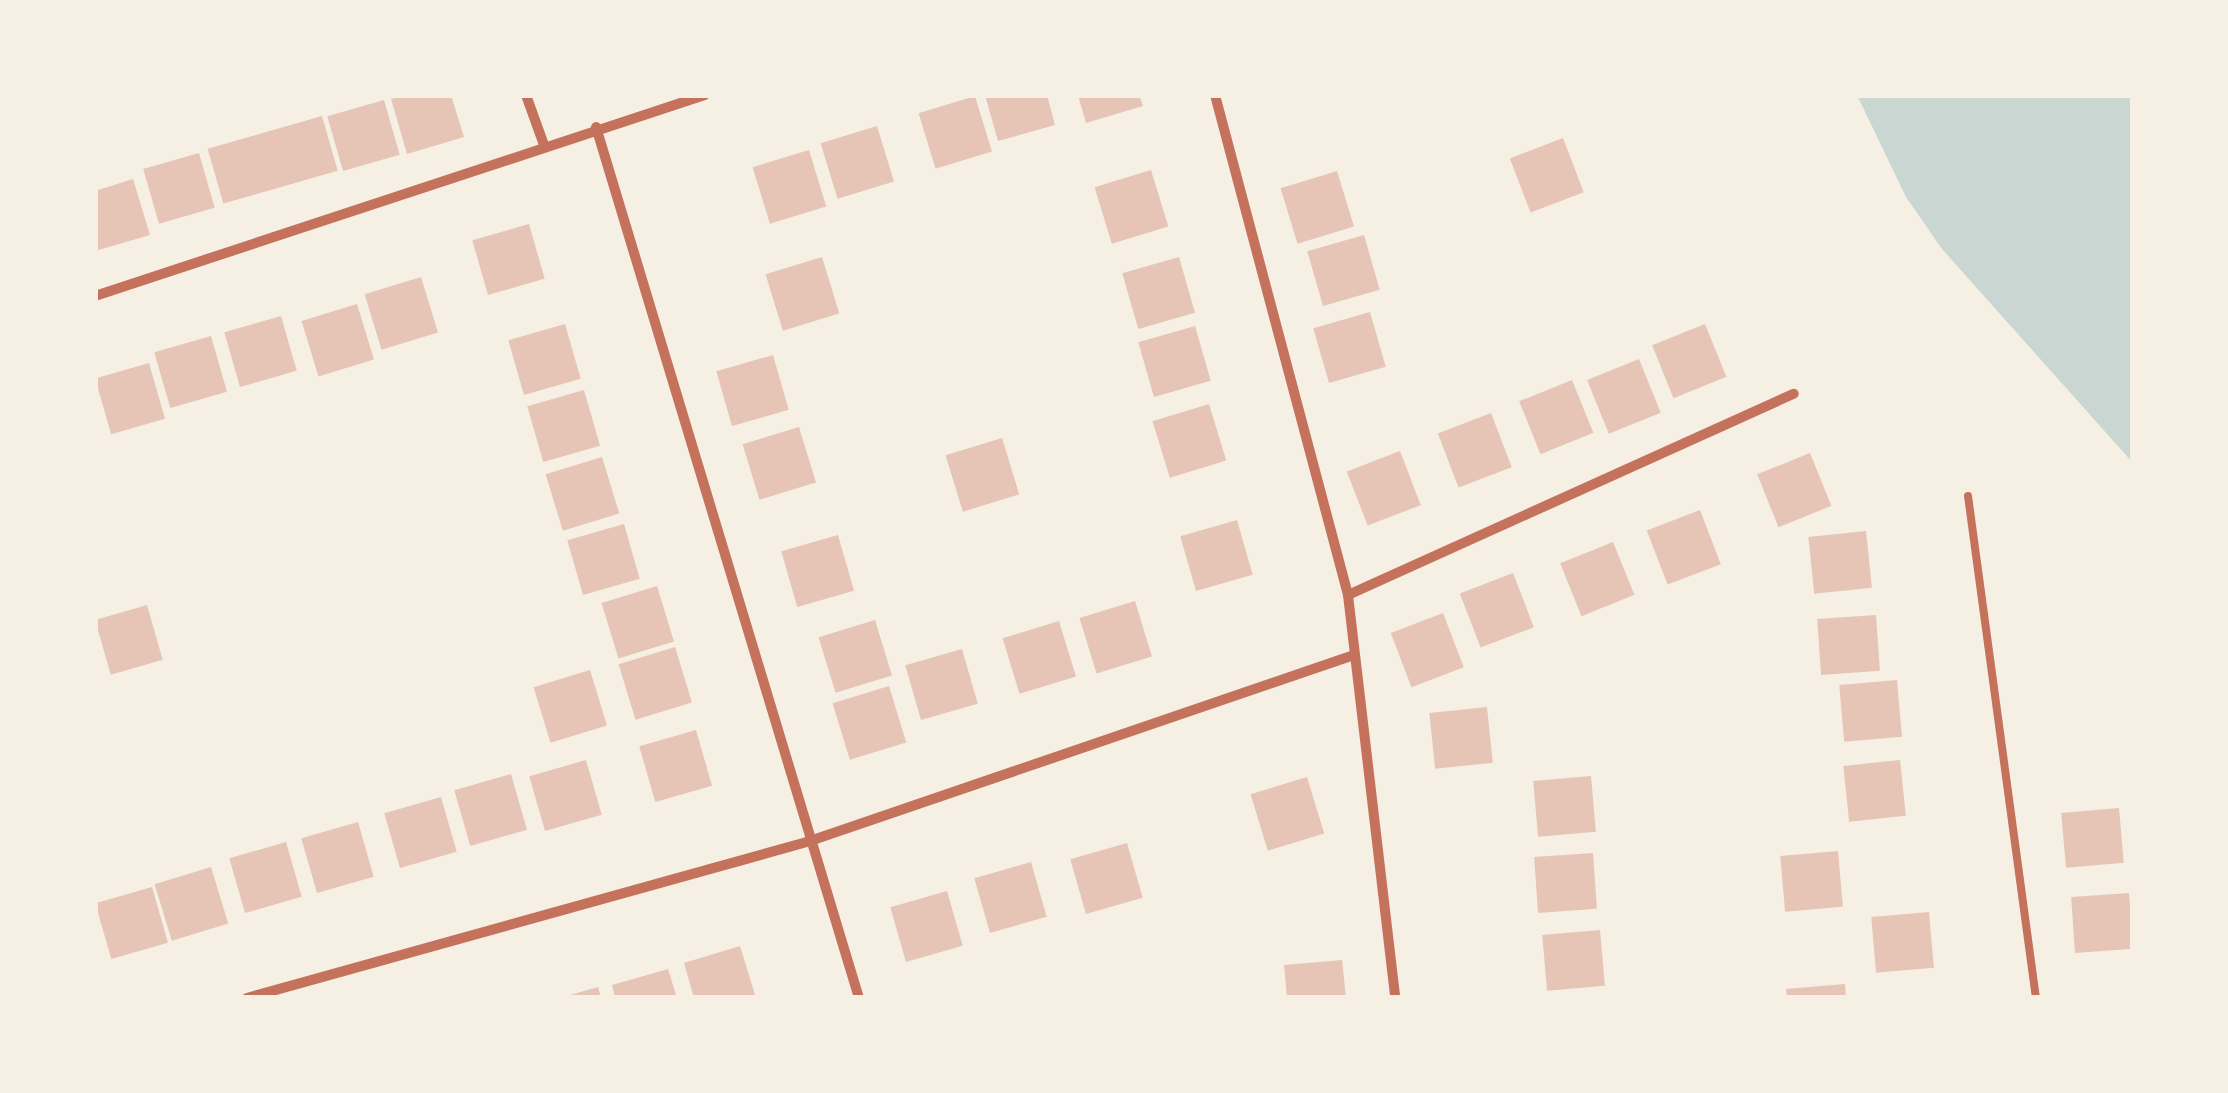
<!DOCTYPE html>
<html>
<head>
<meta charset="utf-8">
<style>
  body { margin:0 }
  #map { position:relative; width:2228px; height:1093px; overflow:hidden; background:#f6efe4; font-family:Lato,sans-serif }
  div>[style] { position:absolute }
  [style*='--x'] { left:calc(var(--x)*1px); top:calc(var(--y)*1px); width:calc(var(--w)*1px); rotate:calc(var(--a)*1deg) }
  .water>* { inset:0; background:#c9d6d2 }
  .building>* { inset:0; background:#e6c5b7; transform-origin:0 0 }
  .service>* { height:8px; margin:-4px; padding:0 4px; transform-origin:4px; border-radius:4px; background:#c5725c }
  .minor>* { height:10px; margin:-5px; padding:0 5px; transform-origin:5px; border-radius:5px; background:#c5725c }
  span { translate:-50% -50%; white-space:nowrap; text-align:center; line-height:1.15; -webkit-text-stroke:8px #f6efe4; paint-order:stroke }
  .frame { position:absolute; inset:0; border:98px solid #f6efe4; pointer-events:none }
</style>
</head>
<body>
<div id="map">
  <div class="water">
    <div style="clip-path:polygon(1857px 95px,2133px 95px,2133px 463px,1942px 249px,1906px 197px)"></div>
  </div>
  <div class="building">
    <div style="clip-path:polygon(403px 95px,451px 95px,464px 137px,407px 154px,391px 99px)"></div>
    <div style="clip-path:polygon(985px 95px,1047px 95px,1055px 125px,998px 141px)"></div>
    <div style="clip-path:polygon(1078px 95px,1139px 95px,1143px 106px,1086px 123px)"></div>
    <div style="left:975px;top:96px;width:58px;height:59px;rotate:73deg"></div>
    <div style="left:384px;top:100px;width:57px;height:59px;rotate:74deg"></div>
    <div style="left:322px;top:116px;width:57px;height:119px;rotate:74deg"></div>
    <div style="left:877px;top:126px;width:58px;height:59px;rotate:73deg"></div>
    <div style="left:1563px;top:138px;width:58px;height:57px;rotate:69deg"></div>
    <div style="left:809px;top:150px;width:59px;height:59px;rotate:73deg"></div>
    <div style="left:199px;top:153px;width:57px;height:58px;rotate:74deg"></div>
    <div style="left:1151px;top:170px;width:59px;height:59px;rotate:73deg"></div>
    <div style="left:1337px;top:171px;width:58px;height:59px;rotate:73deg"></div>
    <div style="clip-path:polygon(133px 179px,150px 235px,95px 251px,95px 191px)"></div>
    <div style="left:529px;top:224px;width:57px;height:59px;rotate:74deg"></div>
    <div style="left:1364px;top:235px;width:57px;height:59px;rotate:74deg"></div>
    <div style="left:822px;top:257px;width:59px;height:59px;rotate:73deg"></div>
    <div style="left:1179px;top:257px;width:58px;height:59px;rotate:74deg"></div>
    <div style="left:421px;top:277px;width:58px;height:59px;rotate:73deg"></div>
    <div style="left:357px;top:304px;width:58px;height:58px;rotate:73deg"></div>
    <div style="left:1370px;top:312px;width:57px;height:59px;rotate:74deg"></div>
    <div style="left:281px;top:316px;width:57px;height:59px;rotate:74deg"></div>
    <div style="left:565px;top:324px;width:57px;height:59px;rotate:74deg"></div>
    <div style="left:1705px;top:324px;width:57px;height:57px;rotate:68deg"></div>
    <div style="left:1195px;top:326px;width:57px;height:59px;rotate:74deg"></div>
    <div style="left:211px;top:336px;width:58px;height:59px;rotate:74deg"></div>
    <div style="left:773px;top:355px;width:57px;height:59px;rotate:74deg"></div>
    <div style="left:1639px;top:359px;width:58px;height:56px;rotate:68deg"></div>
    <div style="left:149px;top:363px;width:58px;height:56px;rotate:74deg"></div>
    <div style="left:1572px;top:380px;width:57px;height:57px;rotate:68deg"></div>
    <div style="left:584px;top:390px;width:58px;height:59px;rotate:74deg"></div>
    <div style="left:1209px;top:404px;width:59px;height:59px;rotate:73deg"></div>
    <div style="left:1491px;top:413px;width:58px;height:57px;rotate:69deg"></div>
    <div style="left:799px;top:427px;width:58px;height:59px;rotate:73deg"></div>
    <div style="left:1002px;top:438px;width:59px;height:59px;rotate:73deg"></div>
    <div style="left:1400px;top:451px;width:58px;height:57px;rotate:69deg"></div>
    <div style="left:1810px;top:453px;width:57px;height:57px;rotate:68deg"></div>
    <div style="left:602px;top:457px;width:59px;height:59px;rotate:73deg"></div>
    <div style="left:1700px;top:510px;width:58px;height:57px;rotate:69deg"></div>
    <div style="left:1237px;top:520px;width:57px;height:59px;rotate:74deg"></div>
    <div style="left:624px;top:524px;width:57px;height:59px;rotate:74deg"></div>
    <div style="left:1866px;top:531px;width:57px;height:58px;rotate:84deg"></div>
    <div style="left:838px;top:535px;width:58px;height:59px;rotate:74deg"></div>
    <div style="left:1613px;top:542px;width:57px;height:57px;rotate:68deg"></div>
    <div style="left:1513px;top:573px;width:58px;height:57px;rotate:69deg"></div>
    <div style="left:657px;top:586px;width:58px;height:58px;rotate:73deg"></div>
    <div style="left:1135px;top:601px;width:58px;height:58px;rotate:73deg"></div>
    <div style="left:147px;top:605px;width:57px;height:54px;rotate:74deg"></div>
    <div style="left:1443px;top:613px;width:58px;height:56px;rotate:69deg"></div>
    <div style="left:1876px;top:615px;width:56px;height:59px;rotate:86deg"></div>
    <div style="left:875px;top:620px;width:58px;height:59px;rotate:73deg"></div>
    <div style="left:1059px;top:621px;width:58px;height:59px;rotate:73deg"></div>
    <div style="left:675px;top:647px;width:58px;height:59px;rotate:73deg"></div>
    <div style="left:962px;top:649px;width:57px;height:59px;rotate:74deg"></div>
    <div style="left:590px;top:670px;width:58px;height:59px;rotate:73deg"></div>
    <div style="left:1897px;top:680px;width:57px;height:58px;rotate:85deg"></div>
    <div style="left:889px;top:686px;width:59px;height:59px;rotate:73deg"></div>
    <div style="left:1487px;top:707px;width:56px;height:58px;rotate:84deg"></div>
    <div style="left:696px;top:730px;width:58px;height:59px;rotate:74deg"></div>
    <div style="left:586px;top:760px;width:57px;height:59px;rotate:74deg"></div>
    <div style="left:1900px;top:760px;width:56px;height:57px;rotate:84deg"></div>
    <div style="left:511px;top:774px;width:58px;height:59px;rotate:74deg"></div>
    <div style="left:1591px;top:776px;width:56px;height:58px;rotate:85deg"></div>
    <div style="left:1307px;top:777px;width:59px;height:59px;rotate:73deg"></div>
    <div style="left:441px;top:797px;width:57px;height:59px;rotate:74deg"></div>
    <div style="left:2119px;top:808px;width:55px;height:58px;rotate:85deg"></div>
    <div style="left:358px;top:822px;width:57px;height:59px;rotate:74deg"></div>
    <div style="left:286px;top:842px;width:57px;height:59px;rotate:74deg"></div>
    <div style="left:1127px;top:843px;width:57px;height:59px;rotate:74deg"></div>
    <div style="left:1838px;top:851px;width:56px;height:58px;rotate:85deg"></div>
    <div style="left:1593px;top:853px;width:56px;height:59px;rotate:86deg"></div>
    <div style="left:1031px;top:862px;width:57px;height:59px;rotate:74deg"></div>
    <div style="left:211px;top:867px;width:59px;height:59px;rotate:73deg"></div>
    <div style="left:152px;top:887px;width:58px;height:59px;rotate:74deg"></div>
    <div style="left:947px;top:891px;width:57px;height:59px;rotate:74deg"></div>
    <div style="left:2129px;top:893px;width:56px;height:58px;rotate:86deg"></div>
    <div style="left:1929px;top:912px;width:56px;height:58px;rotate:85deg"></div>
    <div style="left:1600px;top:930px;width:56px;height:58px;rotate:85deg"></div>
    <div style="clip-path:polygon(740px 946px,756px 998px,694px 998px,684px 963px)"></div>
    <div style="clip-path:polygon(1342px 960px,1346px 998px,1287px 998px,1284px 965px)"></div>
    <div style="clip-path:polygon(668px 969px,677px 998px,615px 998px,612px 985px)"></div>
    <div style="clip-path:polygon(1845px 984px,1846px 998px,1787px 998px,1786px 989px)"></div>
    <div style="clip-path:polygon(598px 987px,601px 998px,564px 998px,563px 997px)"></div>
  </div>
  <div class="service">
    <div style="--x:1968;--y:496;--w:507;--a:82.29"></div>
  </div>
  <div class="minor">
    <div style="--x:526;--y:95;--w:53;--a:70.2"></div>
    <div style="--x:1215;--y:95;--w:517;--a:75.1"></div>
    <div style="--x:1348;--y:595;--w:406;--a:83.3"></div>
    <div style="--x:596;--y:127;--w:910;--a:73.2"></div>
    <div style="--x:95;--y:296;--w:642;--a:-18.24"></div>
    <div style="--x:1348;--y:595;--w:489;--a:-24.3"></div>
    <div style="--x:247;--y:998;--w:581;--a:-15.57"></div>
    <div style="--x:807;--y:842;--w:578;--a:-18.87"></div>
  </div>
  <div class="frame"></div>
</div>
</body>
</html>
